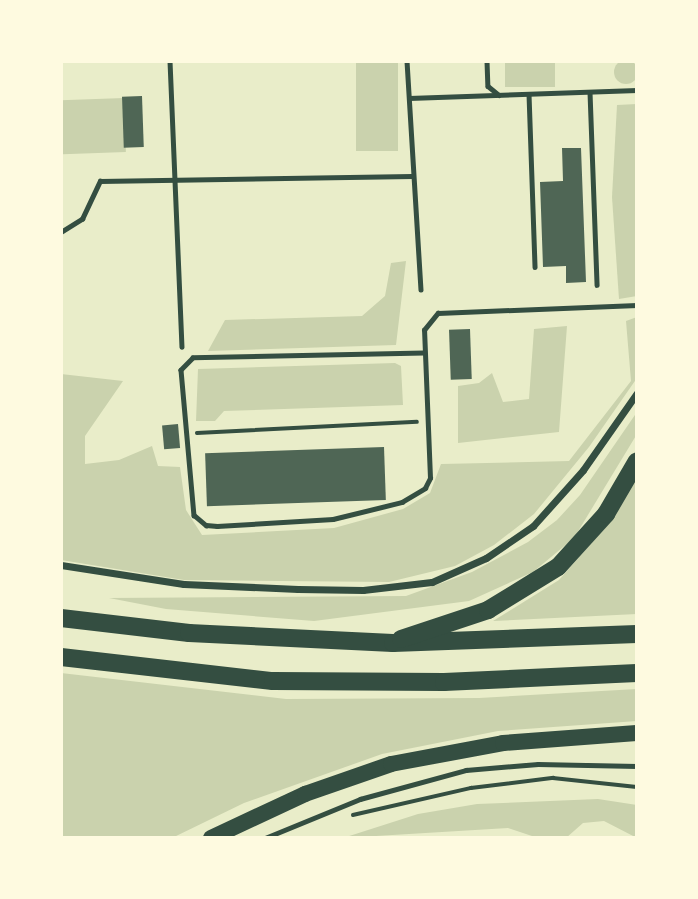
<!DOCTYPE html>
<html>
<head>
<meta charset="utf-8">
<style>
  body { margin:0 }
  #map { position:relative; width:698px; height:899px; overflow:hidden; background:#e9edc9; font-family:"Golos Text",sans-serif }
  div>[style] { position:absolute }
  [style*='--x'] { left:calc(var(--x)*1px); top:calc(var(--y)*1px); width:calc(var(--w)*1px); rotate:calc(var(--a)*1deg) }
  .green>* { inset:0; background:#cad2ad; transform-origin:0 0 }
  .round { border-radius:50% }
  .building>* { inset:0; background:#4f6655; transform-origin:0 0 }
  .path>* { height:3.5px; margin:-1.75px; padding:0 1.75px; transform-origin:1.75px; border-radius:1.75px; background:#344e41 }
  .service>* { height:4.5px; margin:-2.25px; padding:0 2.25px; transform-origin:2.25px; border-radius:2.25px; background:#344e41 }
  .minor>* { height:7px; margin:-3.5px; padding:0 3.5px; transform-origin:3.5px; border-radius:3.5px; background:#344e41 }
  .primary>* { height:16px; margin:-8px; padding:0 8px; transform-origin:8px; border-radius:8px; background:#344e41 }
  .motorway>* { height:18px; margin:-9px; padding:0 9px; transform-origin:9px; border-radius:9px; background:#344e41 }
  span { translate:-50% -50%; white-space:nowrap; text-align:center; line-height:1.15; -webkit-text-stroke:6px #fefae0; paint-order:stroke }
  .frame { position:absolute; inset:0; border:63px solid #fefae0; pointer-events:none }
</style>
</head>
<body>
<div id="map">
  <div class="green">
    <div class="round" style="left:614px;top:60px;width:24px;height:24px"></div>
    <div style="left:356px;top:61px;width:42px;height:90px"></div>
    <div style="left:505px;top:61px;width:50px;height:26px"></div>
    <div style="left:124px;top:98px;width:54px;height:63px;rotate:88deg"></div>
    <div style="clip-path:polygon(637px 104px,637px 296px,619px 299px,612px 197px,617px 105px)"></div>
    <div style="clip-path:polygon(406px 261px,396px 345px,208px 351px,225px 320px,362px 316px,385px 296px,391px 263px)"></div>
    <div style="clip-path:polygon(637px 317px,637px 378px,589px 447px,534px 514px,494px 545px,455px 566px,389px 582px,184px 580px,61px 560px,61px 374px,123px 381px,85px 436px,85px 464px,119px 460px,152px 446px,158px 466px,180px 467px,186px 510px,202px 535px,334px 528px,403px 509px,430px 493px,441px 464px,569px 461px,631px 381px,626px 321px)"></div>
    <div style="clip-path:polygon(567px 326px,559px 432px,458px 443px,458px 386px,479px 383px,492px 373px,503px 402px,529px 399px,534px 329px)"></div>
    <div style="clip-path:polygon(395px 363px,401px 366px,403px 405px,224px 411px,215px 421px,196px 421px,198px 369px)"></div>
    <div style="clip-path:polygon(637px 412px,637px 434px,574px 538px,533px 572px,469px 601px,314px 621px,166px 609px,109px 598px,406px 596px,472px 572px,528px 542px,557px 520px,580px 495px)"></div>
    <div style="clip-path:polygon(637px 473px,637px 614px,493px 621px,559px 580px,596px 538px)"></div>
    <div style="clip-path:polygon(61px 673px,286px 699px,479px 698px,637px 689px,637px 721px,498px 731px,382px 754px,244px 803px,172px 838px,61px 838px)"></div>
    <div style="clip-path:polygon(598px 799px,637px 805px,637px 838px,604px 821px,583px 823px,566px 838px,538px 838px,508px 828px,343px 838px,418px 814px,477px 804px)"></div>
  </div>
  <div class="building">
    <div style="left:142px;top:96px;width:51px;height:20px;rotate:88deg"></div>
    <div style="clip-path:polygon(562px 148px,581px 148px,586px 282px,566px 283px,566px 266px,543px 267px,540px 182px,563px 181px)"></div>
    <div style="left:470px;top:329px;width:50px;height:21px;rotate:88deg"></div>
    <div style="left:178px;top:424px;width:24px;height:16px;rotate:85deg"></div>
    <div style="left:384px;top:447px;width:53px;height:179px;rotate:88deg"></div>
  </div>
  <div class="path">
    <div style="--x:197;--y:433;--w:220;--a:-2.9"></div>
    <div style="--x:353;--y:815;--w:121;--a:-12.9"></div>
    <div style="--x:471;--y:788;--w:83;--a:-7"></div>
    <div style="--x:553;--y:778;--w:84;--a:6.1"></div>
  </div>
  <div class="service">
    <div style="--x:170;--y:61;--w:286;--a:87.6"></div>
    <div style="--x:407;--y:61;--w:229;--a:86.5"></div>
    <div style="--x:487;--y:61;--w:25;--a:88"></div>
    <div style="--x:488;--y:86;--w:14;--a:39"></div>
    <div style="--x:590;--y:92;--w:193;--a:87.9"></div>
    <div style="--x:529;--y:94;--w:173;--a:88"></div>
    <div style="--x:409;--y:98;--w:228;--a:-2"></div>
    <div style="--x:61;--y:232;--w:25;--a:-32"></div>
    <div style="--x:82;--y:219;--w:42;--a:-64.7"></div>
    <div style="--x:100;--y:181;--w:312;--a:-0.9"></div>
    <div style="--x:424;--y:353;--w:231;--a:178.8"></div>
    <div style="--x:193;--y:358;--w:17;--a:135"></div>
    <div style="--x:181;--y:370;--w:146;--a:84.9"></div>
    <div style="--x:194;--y:515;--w:16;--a:40"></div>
    <div style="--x:206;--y:525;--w:11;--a:5"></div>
    <div style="--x:217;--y:526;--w:116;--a:-3.5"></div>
    <div style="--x:333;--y:519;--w:71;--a:-13.8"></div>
    <div style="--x:402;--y:502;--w:27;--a:-31"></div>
    <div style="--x:425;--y:488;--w:11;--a:-63"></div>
    <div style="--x:430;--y:478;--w:148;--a:-92.3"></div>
    <div style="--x:424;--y:330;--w:22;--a:-51"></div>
    <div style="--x:438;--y:313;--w:199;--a:-2.3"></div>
    <div style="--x:265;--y:838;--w:103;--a:-22.3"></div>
    <div style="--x:360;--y:799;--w:110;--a:-15.3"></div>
    <div style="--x:466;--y:770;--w:72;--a:-4.8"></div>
    <div style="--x:538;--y:764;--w:99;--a:1.2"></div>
  </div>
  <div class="minor">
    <div style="--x:61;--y:565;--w:124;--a:8.8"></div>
    <div style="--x:184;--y:584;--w:114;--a:2.5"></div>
    <div style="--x:298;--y:589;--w:65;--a:0.9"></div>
    <div style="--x:363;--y:590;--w:69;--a:-6.6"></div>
    <div style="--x:432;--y:582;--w:59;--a:-24"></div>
    <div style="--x:486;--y:558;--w:57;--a:-34.2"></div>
    <div style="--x:533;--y:526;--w:75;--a:-48.2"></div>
    <div style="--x:583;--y:470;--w:94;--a:-55"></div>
  </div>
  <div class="primary">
    <div style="--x:211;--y:838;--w:104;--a:-25.1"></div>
    <div style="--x:305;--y:794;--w:91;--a:-19.2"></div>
    <div style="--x:391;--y:764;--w:114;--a:-10.6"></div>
    <div style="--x:503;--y:743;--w:134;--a:-4.3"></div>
  </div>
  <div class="motorway">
    <div style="--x:61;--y:618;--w:129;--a:6.7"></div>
    <div style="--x:189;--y:633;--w:204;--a:2.8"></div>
    <div style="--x:393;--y:643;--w:244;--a:-2.1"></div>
    <div style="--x:401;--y:639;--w:92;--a:-18.4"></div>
    <div style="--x:488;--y:610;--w:82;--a:-31.6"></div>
    <div style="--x:558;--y:567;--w:72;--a:-47.8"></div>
    <div style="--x:606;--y:514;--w:61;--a:-59.7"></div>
    <div style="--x:61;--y:657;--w:213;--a:6.5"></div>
    <div style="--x:273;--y:681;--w:171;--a:0.3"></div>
    <div style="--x:444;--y:682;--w:193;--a:-2.7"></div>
  </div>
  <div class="frame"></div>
</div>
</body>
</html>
